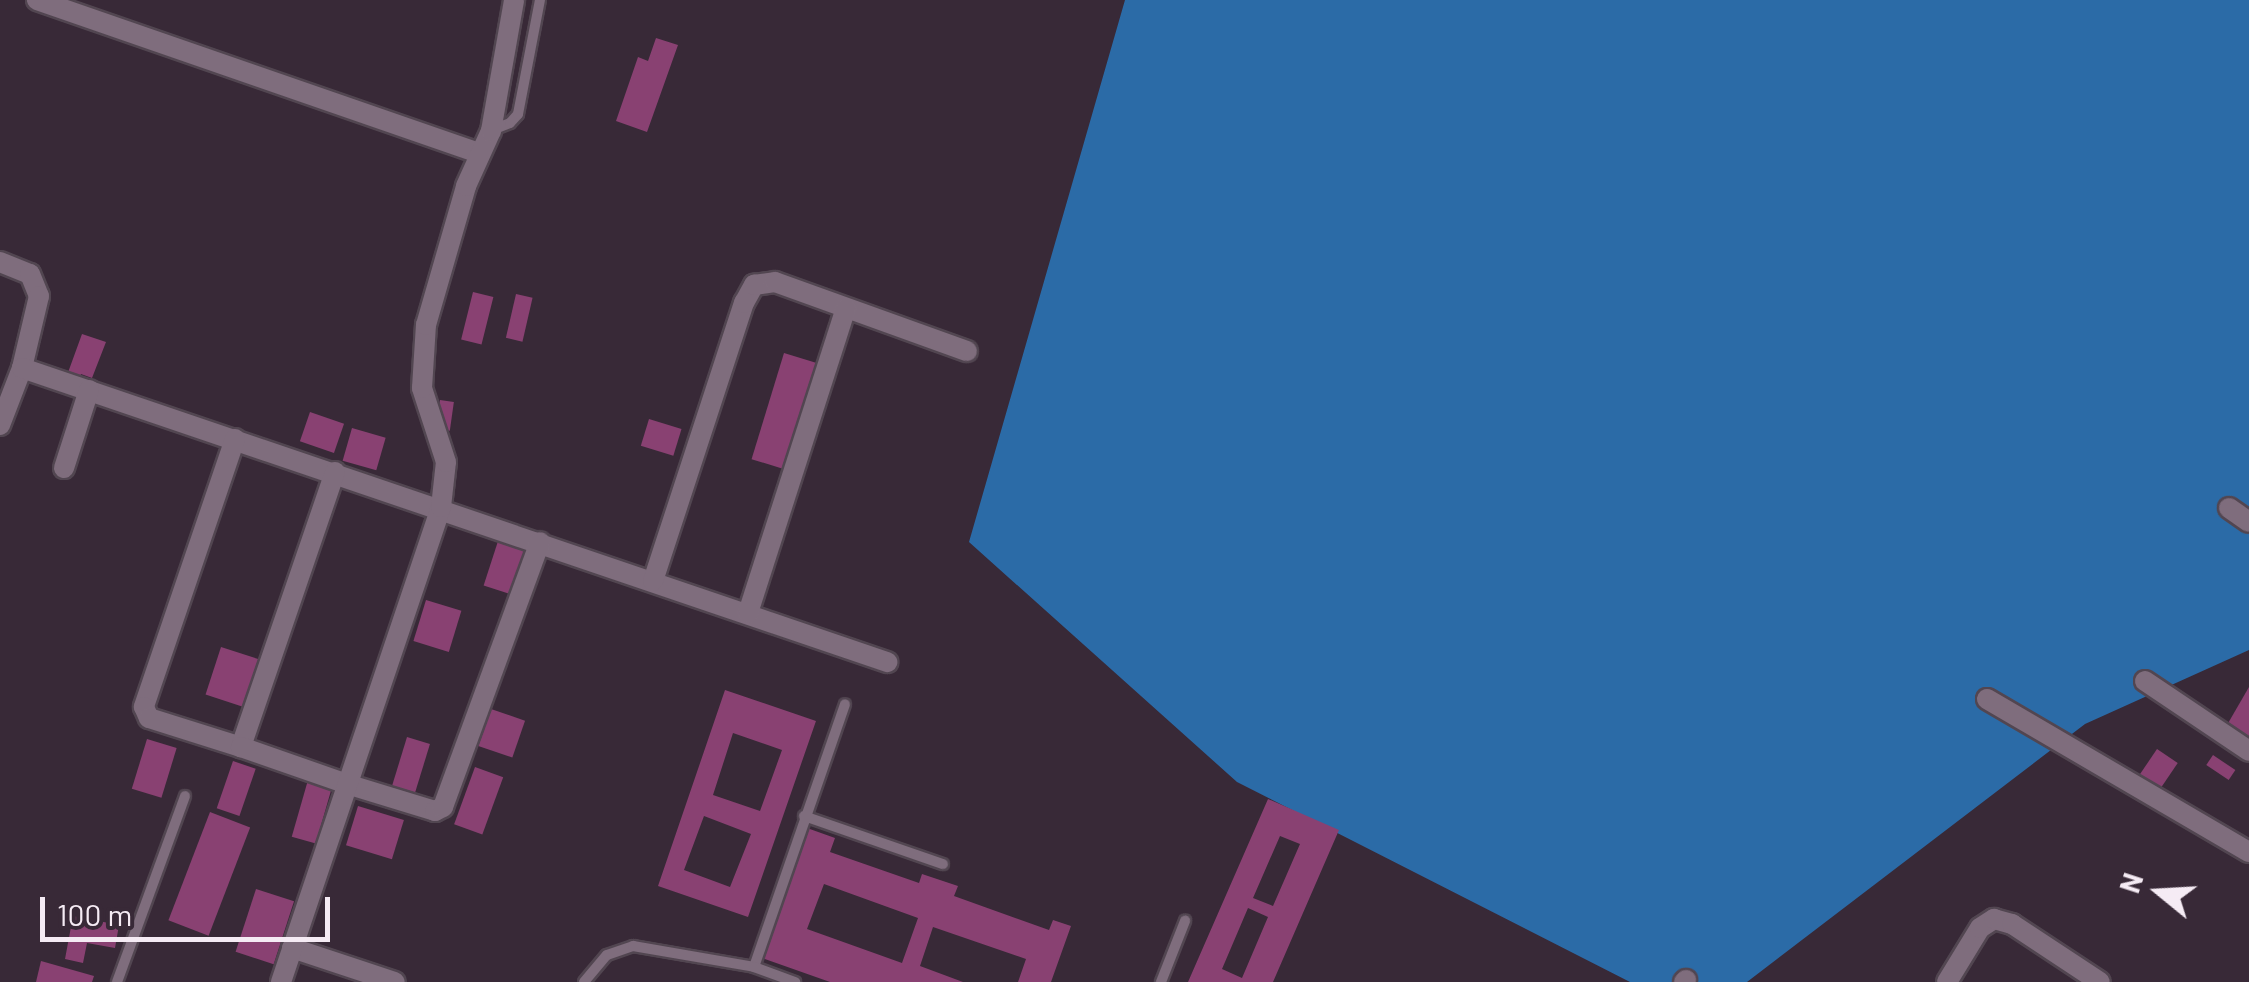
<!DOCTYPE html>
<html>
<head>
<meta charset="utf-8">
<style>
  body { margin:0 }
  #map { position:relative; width:2249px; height:982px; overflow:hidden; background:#382937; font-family:Barlow,sans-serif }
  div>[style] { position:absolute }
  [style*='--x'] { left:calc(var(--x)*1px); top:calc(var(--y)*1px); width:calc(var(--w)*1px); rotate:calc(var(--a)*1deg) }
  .water>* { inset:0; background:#2b6ba7 }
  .building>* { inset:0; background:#894172; transform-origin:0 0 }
  .roads { filter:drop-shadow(2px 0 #524651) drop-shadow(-2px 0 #524651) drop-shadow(0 2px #524651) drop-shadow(0 -2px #524651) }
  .service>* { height:10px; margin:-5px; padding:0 5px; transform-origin:5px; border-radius:5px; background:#7f6d7d }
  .minor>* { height:20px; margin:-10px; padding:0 10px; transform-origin:10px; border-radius:10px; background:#7f6d7d }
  span { translate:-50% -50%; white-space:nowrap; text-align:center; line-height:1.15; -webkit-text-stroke:10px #382937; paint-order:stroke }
  .north { position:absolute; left:2109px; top:842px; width:100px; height:100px; -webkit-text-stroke:8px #382937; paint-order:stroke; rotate:288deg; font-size:28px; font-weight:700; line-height:40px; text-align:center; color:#f5ebf4 }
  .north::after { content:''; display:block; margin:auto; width:35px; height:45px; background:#f5ebf4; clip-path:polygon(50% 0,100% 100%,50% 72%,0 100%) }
  .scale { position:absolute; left:40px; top:897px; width:290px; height:45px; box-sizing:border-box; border:5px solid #f5ebf4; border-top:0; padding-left:12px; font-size:30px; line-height:35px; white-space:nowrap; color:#f5ebf4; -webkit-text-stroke:8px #382937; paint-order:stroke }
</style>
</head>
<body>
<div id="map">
  <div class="water">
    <div style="clip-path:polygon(1125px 0,2249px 0,2249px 650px,2085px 724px,1747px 982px,1630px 982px,1237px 782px,969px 542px)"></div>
  </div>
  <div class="building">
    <div style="clip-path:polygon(656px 38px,678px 45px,647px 132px,616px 121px,638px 57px,648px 61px)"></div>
    <div style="left:473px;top:292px;width:21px;height:49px;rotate:14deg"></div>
    <div style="left:516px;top:294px;width:17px;height:45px;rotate:13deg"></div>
    <div style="clip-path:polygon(82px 334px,106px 342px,92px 378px,81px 374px,78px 382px,66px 378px)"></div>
    <div style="left:784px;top:353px;width:41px;height:111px;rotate:17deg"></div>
    <div style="left:440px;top:400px;width:14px;height:29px;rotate:8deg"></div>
    <div style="left:310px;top:412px;width:36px;height:31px;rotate:19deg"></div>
    <div style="left:649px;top:419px;width:34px;height:28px;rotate:17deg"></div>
    <div style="left:352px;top:428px;width:35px;height:34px;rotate:16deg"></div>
    <div style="left:500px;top:535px;width:29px;height:53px;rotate:18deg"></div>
    <div style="left:426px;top:600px;width:37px;height:43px;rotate:17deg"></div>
    <div style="left:221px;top:647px;width:40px;height:50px;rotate:18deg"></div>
    <div style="clip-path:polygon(2249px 687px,2249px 738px,2227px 725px)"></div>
    <div style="clip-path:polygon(evenodd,725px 690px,816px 721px,748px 917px,658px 886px,725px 690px,733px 733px,782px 750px,760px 811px,713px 795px,733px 733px,725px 690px,704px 816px,751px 834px,730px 887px,684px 870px,704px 816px)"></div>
    <div style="left:491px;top:709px;width:36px;height:39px;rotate:19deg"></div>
    <div style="left:407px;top:737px;width:24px;height:55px;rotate:17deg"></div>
    <div style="left:147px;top:739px;width:31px;height:52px;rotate:17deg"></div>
    <div style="left:2157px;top:749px;width:25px;height:33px;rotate:34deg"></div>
    <div style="left:2213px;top:755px;width:27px;height:12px;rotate:34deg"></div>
    <div style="left:233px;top:761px;width:24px;height:50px;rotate:19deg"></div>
    <div style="left:475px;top:767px;width:30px;height:61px;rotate:20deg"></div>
    <div style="left:308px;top:780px;width:25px;height:59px;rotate:16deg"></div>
    <div style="clip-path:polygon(evenodd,1268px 799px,1339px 830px,1273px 982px,1188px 982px,1268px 799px,1280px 836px,1300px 844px,1273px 906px,1253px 898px,1280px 836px,1268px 799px,1248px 908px,1268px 917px,1242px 978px,1222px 969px,1248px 908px)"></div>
    <div style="left:358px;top:806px;width:48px;height:41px;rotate:17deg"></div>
    <div style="left:210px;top:812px;width:43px;height:116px;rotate:21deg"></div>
    <div style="clip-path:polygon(evenodd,807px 828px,835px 838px,830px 852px,919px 883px,922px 874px,958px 886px,954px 896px,1049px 930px,1053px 920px,1071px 926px,1051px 982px,1018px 982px,1026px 959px,933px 927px,920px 966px,963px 982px,830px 982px,762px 958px,807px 828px,824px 884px,918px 918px,902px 963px,807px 929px,824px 884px)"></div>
    <div style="left:256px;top:889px;width:40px;height:66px;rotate:18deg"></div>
    <div style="clip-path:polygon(73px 916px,119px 925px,115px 948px,87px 943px,83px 963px,65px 959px)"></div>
    <div style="clip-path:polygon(41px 961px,94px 976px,92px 982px,36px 982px)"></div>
  </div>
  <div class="roads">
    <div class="service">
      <div style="--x:492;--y:130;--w:19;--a:-21"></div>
      <div style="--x:510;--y:123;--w:12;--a:-48"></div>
      <div style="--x:518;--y:114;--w:116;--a:-79.1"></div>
      <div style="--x:804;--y:816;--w:147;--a:19.1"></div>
      <div style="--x:754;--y:967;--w:278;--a:-70.9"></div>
      <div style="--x:117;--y:982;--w:198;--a:-69.9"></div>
      <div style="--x:584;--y:982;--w:35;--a:-50"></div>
      <div style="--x:607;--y:955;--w:28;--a:-19"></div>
      <div style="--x:633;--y:946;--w:123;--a:9.8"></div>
      <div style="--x:754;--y:967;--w:44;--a:20.1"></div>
      <div style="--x:1161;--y:982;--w:66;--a:-68.5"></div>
    </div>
    <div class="minor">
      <div style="--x:37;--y:0;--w:469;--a:19.1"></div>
      <div style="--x:0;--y:262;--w:32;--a:22"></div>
      <div style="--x:30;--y:274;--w:24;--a:68"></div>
      <div style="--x:39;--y:296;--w:74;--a:103.3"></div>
      <div style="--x:22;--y:368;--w:61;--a:111.1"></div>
      <div style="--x:22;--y:368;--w:914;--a:18.77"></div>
      <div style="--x:235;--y:439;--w:283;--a:108.8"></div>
      <div style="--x:144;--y:707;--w:12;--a:66"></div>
      <div style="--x:149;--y:718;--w:96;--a:17.5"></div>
      <div style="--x:64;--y:468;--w:82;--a:-72.2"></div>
      <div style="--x:335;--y:472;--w:291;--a:108.9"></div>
      <div style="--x:241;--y:747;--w:115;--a:19.2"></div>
      <div style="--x:350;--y:785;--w:89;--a:17"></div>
      <div style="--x:435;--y:811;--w:9;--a:-27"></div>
      <div style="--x:443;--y:807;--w:282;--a:-69.9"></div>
      <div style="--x:2229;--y:508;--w:24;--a:35"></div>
      <div style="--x:653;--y:581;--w:293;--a:-71.9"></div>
      <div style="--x:744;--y:303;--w:21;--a:-61"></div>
      <div style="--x:754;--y:285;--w:21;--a:-8"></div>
      <div style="--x:775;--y:282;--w:204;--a:19.8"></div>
      <div style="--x:748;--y:613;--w:320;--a:-72.2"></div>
      <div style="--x:2145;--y:681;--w:125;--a:33.9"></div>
      <div style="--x:1987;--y:699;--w:303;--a:30.3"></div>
      <div style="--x:292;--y:948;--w:108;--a:18.3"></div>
      <div style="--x:281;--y:982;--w:501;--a:-71.38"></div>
      <div style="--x:441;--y:507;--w:45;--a:-83.7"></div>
      <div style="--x:446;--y:462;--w:78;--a:-108"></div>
      <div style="--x:422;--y:388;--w:63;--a:-86.4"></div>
      <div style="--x:426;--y:325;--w:145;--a:-73.9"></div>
      <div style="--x:466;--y:186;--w:60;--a:-65.6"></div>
      <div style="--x:491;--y:131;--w:133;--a:-80"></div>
      <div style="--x:1684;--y:982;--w:3;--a:-45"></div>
      <div style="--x:1947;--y:982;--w:63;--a:-58.6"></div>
      <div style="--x:1980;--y:928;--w:17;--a:-33"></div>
      <div style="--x:1994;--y:919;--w:19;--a:16"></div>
      <div style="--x:2012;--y:924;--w:105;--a:33.4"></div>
    </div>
  </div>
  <div class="north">N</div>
  <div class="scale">100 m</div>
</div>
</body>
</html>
